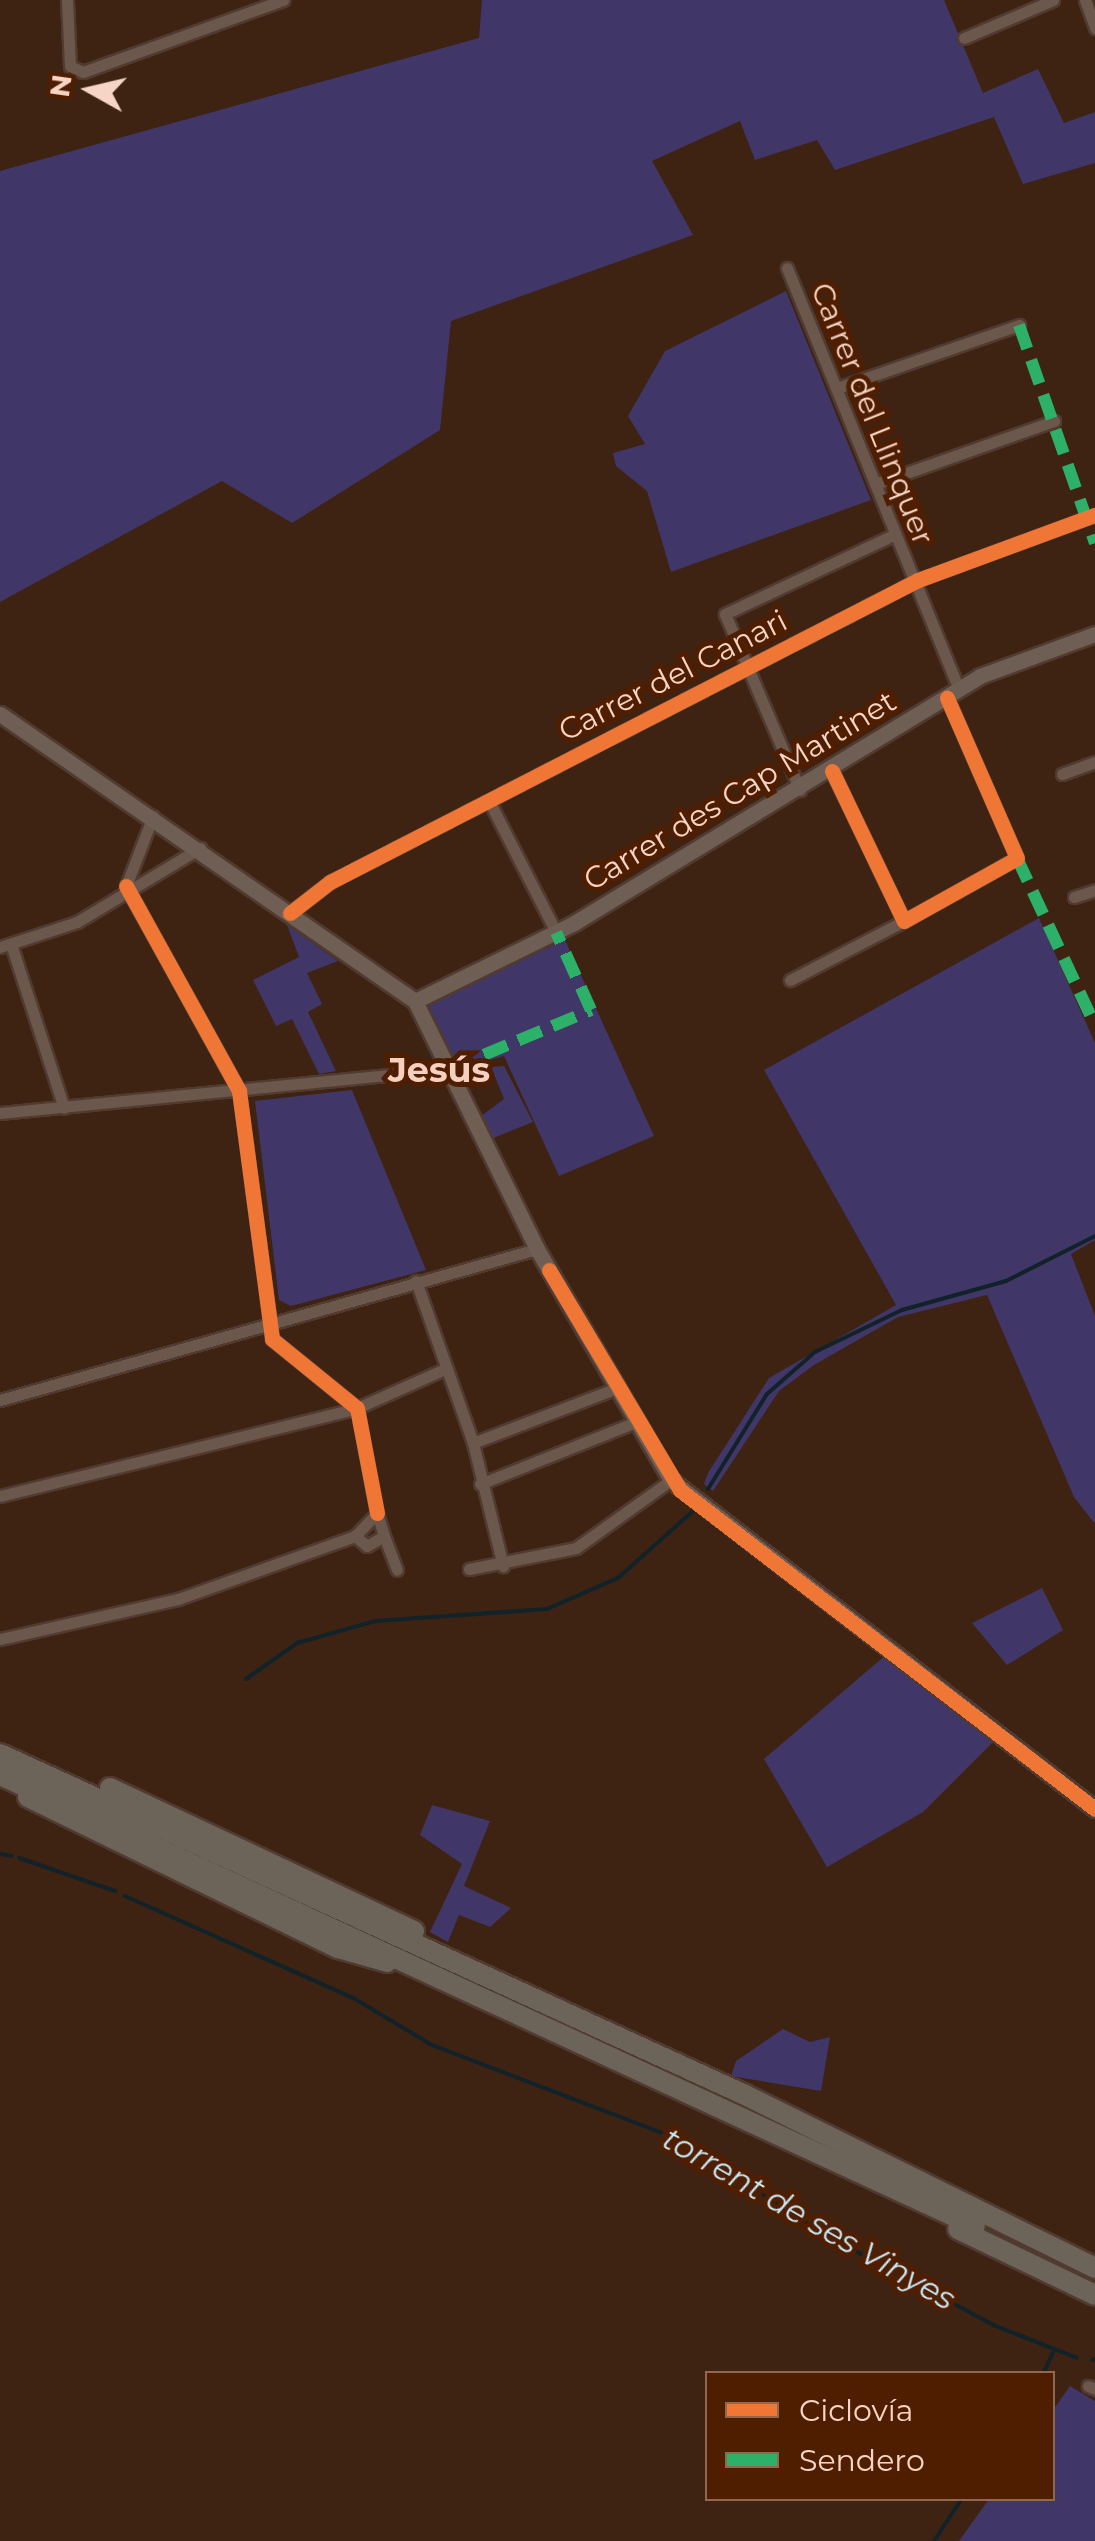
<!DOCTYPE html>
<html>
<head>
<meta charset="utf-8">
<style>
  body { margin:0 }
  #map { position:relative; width:1095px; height:2541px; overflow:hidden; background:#3e2212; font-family:Montserrat,sans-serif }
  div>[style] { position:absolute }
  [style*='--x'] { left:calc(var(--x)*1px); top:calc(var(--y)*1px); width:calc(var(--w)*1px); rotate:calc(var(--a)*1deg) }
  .green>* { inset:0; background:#413668 }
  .stream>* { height:4px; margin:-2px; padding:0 2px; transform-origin:2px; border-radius:2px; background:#112229 }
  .roads { filter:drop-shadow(2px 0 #513b31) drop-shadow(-2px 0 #513b31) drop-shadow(0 2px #513b31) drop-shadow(0 -2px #513b31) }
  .street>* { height:11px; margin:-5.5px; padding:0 5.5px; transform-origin:5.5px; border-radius:5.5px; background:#6b574c }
  .secondary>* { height:15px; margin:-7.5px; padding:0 7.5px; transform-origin:7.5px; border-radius:7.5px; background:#6e5e53 }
  .highway>* { height:20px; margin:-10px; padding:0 10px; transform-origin:10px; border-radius:10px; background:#6c6459 }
  .quiet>* { height:12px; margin-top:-6px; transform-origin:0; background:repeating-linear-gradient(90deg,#2db169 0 25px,transparent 0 37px) }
  .cycleway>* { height:15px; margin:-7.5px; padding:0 7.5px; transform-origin:7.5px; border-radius:7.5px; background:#f07635 }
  span { translate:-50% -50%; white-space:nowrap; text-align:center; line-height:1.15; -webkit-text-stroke:10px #4f1e01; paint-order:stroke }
  .street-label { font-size:30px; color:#f6d5c6 }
  .water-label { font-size:32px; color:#c8e7f4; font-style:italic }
  .quarter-label { font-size:35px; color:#f6d0be; font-weight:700 }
  .legend { position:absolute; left:705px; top:2371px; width:350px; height:130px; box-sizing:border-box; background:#4f1e01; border:2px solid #926750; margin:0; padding:12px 18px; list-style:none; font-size:30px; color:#f6d5c6 }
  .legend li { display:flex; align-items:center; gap:20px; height:50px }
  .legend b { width:50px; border:2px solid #926750 }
  .north { position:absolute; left:40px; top:40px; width:100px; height:100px; -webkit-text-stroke:8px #4f1e01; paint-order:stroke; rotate:278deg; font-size:28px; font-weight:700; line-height:40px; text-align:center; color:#f6d5c6 }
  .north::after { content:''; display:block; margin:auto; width:35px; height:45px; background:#f6d5c6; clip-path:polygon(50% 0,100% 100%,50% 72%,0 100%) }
</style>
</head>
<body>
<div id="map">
  <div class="green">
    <div style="clip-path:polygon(482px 0,944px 0,983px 93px,1038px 69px,1064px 123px,1095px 112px,1095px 163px,1023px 184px,994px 117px,835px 170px,817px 140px,755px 160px,740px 121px,652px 161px,693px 235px,451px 321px,440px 430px,292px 523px,222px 481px,0 602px,0 171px,479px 38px)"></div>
    <div style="clip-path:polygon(786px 291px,871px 500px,671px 572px,647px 491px,616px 466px,613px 453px,645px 444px,628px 416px,665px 351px)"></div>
    <div style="clip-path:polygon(1039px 918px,1095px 1043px,1095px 1240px,1071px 1254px,1095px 1316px,1095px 1524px,1074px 1497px,987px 1295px,898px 1317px,814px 1365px,779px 1391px,713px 1491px,704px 1484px,708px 1473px,769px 1378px,896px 1305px,764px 1070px)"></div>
    <div style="clip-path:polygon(287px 925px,338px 961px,307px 973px,322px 1004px,308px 1012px,336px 1071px,319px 1074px,292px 1019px,276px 1026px,253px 980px,299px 957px)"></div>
    <div style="clip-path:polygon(565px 940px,654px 1136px,559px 1176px,504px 1056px,459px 1069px,427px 1003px)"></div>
    <div style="clip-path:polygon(504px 1066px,533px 1122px,491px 1139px,481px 1116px,504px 1099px,491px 1067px)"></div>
    <div style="clip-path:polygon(352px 1090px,426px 1270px,291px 1306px,279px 1300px,255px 1101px)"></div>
    <div style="clip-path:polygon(1042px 1588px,1063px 1630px,1007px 1665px,972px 1623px)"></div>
    <div style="clip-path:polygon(887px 1654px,995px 1740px,923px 1812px,827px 1867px,764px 1759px)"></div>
    <div style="clip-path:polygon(432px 1805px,490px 1821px,464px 1886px,511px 1908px,490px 1927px,459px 1915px,448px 1942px,430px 1932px,462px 1864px,420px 1835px)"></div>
    <div style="clip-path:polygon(783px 2029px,810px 2042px,830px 2037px,821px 2091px,731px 2076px,736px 2061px)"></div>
    <div style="clip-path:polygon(1070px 2386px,1095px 2401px,1095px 2541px,959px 2541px,989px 2499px,1052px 2498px,1053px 2410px)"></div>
  </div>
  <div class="stream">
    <div style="--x:708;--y:1489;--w:112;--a:-58.2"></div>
    <div style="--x:767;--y:1394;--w:64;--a:-41.2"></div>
    <div style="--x:815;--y:1352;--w:97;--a:-25.8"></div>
    <div style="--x:902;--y:1310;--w:108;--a:-15.6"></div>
    <div style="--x:1006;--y:1281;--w:100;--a:-26.8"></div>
    <div style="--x:246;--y:1679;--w:62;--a:-35.2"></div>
    <div style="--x:297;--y:1643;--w:82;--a:-15.6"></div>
    <div style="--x:376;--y:1621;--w:171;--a:-4"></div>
    <div style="--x:547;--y:1609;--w:77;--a:-23.6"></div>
    <div style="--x:618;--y:1578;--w:101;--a:-41.8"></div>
    <div style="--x:0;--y:1854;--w:12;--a:9"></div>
    <div style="--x:19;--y:1858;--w:102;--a:19"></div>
    <div style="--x:125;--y:1896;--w:252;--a:24.1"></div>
    <div style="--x:355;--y:1999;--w:90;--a:30.9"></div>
    <div style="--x:432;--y:2045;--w:267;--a:20.9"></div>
    <div style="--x:681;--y:2140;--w:164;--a:33.6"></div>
    <div style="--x:818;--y:2231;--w:199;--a:28.2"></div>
    <div style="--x:993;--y:2325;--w:90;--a:21.4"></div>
    <div style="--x:1092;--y:2360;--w:3;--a:-18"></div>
    <div style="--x:1043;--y:2374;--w:23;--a:-65"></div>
    <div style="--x:934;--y:2541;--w:51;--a:-56.9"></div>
  </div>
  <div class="roads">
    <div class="street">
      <div style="--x:67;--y:0;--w:66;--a:87.4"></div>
      <div style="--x:70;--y:66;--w:14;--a:25"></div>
      <div style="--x:83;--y:72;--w:213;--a:-19.8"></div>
      <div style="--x:1085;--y:0;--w:30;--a:70"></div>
      <div style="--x:964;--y:38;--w:97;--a:-23.1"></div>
      <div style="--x:787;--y:268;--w:453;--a:67.8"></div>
      <div style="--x:837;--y:388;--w:193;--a:-19.1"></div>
      <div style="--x:875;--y:484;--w:190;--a:-19.4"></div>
      <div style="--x:832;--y:771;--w:166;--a:64.4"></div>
      <div style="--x:904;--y:921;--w:129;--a:-29.1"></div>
      <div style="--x:1017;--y:858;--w:175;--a:-113.6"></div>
      <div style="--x:1062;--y:774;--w:35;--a:-20"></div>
      <div style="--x:800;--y:790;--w:191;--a:-113.1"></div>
      <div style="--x:725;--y:614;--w:187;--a:-25.1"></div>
      <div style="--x:489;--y:801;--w:147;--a:62.9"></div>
      <div style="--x:126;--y:886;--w:234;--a:61.1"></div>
      <div style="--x:239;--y:1091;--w:250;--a:82.4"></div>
      <div style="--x:272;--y:1339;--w:109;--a:39.1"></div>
      <div style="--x:357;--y:1408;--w:107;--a:79.2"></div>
      <div style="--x:126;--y:886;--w:75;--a:-68.9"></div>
      <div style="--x:1074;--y:897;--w:22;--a:-18"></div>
      <div style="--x:290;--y:913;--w:51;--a:-37.8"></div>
      <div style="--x:330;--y:882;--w:661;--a:-27.19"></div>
      <div style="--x:918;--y:580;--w:189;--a:-20.2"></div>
      <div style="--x:11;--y:944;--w:172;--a:72.1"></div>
      <div style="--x:0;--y:947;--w:81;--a:-18"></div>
      <div style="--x:77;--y:922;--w:144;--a:-31"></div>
      <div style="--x:790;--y:980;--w:128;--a:-27.4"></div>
      <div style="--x:0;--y:1113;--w:452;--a:-5.6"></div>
      <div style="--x:416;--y:1281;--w:172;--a:70.6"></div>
      <div style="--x:473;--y:1443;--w:154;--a:-20.9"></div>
      <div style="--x:0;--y:1400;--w:558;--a:-15.71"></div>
      <div style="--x:473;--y:1443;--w:127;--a:76.3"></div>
      <div style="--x:480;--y:1484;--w:168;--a:-21.7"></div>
      <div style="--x:0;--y:1496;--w:368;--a:-13.8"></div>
      <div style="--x:357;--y:1408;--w:98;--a:-24"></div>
      <div style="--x:377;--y:1513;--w:24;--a:73"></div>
      <div style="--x:384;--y:1536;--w:20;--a:150"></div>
      <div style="--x:367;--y:1546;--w:16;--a:-140"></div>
      <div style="--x:355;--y:1536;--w:32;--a:-46"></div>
      <div style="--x:384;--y:1536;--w:36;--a:69"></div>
      <div style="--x:469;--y:1569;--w:109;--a:-11.1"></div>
      <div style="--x:576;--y:1548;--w:117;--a:-35.6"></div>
      <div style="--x:0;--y:1639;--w:182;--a:-12.7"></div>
      <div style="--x:178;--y:1599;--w:188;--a:-19.6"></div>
      <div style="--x:1088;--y:2386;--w:8;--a:23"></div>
    </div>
    <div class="secondary">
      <div style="--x:0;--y:714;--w:505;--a:34.67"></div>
      <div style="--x:415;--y:1001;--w:276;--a:63.8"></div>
      <div style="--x:537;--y:1249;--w:267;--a:59.9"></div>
      <div style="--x:671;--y:1480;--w:537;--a:37.81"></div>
      <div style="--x:415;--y:1001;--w:177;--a:-26.1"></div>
      <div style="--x:574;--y:923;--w:475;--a:-31.3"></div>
      <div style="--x:980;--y:676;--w:122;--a:-20.1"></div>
    </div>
    <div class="highway">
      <div style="--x:0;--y:1754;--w:817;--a:24.59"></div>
      <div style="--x:743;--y:2094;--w:393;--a:26.3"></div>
      <div style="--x:0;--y:1775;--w:1074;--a:24.82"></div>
      <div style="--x:110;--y:1788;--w:336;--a:25.2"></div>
      <div style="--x:28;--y:1797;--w:345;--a:26"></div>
      <div style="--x:338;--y:1948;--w:51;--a:15.9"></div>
      <div style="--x:958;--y:2229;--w:152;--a:25.7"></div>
    </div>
  </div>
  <div class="quiet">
    <div style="--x:1019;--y:325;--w:231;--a:70.8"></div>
    <div style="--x:1017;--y:858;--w:184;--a:65"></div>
    <div style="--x:450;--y:1069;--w:153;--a:-22.7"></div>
    <div style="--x:591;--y:1010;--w:85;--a:-114.2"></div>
  </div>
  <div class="cycleway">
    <div style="--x:832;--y:771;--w:166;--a:64.4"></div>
    <div style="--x:904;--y:921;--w:129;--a:-29.1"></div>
    <div style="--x:1017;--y:858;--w:175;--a:-113.6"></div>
    <div style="--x:126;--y:886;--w:234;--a:61.1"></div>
    <div style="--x:239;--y:1091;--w:250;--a:82.4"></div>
    <div style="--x:272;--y:1339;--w:109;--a:39.1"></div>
    <div style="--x:357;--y:1408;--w:107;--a:79.2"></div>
    <div style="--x:290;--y:913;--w:51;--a:-37.8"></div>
    <div style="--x:330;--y:882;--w:661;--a:-27.19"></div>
    <div style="--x:918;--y:580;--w:189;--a:-20.2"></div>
    <div style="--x:549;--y:1270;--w:256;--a:59.2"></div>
    <div style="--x:680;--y:1490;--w:523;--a:37.55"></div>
  </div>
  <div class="street-label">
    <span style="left:872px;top:414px;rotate:68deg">Carrer del Llinquer</span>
    <span style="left:673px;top:676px;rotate:-27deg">Carrer del Canari</span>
    <span style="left:740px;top:791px;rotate:-31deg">Carrer des Cap Martinet</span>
  </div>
  <div class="water-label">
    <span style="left:809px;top:2219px;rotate:30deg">torrent de ses Vinyes</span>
  </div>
  <div class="quarter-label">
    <span style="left:439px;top:1070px">Jesús</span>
  </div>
  <ul class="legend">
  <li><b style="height:12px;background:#f07635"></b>Ciclovía</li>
  <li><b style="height:12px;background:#2db169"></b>Sendero</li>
  </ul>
  <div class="north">N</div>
</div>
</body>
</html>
